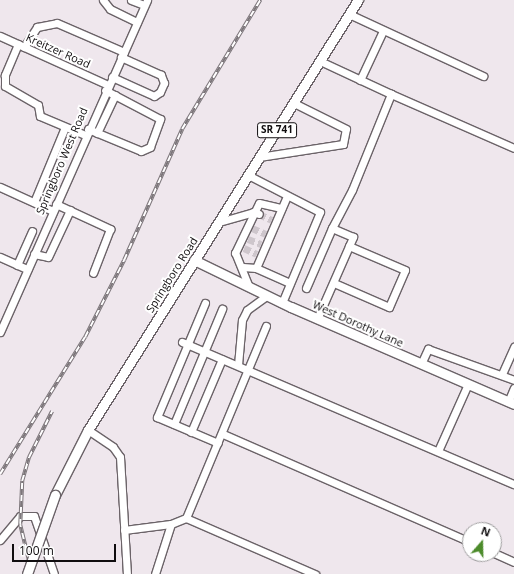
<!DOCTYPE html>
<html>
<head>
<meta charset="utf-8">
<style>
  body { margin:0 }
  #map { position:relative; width:514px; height:574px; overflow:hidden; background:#efe7ed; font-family:"Open Sans",sans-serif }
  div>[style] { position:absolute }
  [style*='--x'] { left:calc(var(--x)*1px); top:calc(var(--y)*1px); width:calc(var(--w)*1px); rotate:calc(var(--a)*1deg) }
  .minor-tunnel>* { height:7px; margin-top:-3.5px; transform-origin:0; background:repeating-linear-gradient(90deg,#cec6cc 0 7px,transparent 0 10.5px) }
  .roads { filter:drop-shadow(1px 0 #6b6368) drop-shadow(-1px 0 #6b6368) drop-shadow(0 1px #6b6368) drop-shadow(0 -1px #6b6368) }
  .minor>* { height:7px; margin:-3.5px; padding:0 3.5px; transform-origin:3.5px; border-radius:3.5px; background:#fff }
  .major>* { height:9px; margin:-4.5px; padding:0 4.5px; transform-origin:4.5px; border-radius:4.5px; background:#fff }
  .rail>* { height:3.5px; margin-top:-1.75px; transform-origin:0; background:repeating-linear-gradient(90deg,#fff 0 6px,#7c767a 0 12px); box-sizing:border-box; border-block:1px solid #7c767a }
  .bridges { filter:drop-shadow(1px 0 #6b6368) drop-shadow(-1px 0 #6b6368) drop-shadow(0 1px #6b6368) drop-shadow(0 -1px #6b6368) }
  .major-bridge>* { height:9px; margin:-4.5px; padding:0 4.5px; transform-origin:4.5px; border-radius:4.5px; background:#fff }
  span { translate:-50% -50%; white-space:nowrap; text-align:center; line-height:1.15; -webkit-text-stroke:4px #fff; paint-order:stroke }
  .shield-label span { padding:1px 3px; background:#fff; border:1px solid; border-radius:3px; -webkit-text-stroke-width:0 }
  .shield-label { font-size:10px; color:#100d0f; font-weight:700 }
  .street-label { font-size:11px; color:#100d0f }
  .north { position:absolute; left:462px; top:522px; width:40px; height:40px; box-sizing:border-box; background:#fff; border:1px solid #9f9e9f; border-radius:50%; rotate:20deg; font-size:11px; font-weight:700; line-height:16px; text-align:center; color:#100d0f }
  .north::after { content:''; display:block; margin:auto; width:14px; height:18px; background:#4c8b2b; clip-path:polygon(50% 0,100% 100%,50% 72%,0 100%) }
  .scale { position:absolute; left:12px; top:544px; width:104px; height:18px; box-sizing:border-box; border:2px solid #100d0f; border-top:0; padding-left:5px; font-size:12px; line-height:14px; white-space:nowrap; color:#100d0f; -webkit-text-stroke:3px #fff; paint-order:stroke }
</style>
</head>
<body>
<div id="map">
  <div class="minor-tunnel">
    <div style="--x:259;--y:214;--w:14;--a:25"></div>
    <div style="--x:252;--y:228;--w:15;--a:23"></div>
    <div style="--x:248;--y:239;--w:14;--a:21"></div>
    <div style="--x:244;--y:248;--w:14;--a:25"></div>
  </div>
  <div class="roads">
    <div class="minor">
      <div style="--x:103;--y:0;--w:11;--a:52"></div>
      <div style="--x:110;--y:9;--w:30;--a:26"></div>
      <div style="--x:131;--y:0;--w:14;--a:21"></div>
      <div style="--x:349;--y:14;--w:148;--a:24.8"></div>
      <div style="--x:0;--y:36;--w:119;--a:24.4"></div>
      <div style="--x:18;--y:44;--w:34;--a:113"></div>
      <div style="--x:5;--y:75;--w:11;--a:90"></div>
      <div style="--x:5;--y:86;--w:38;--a:30"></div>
      <div style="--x:38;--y:105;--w:11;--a:80"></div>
      <div style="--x:40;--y:116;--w:49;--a:22.9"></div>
      <div style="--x:24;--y:47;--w:24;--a:-57"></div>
      <div style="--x:37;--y:27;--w:20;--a:-11"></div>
      <div style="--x:57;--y:23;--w:73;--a:23.4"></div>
      <div style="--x:112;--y:77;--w:46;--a:24.3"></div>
      <div style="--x:154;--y:96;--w:7;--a:-34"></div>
      <div style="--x:160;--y:92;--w:10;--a:-66"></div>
      <div style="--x:164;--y:83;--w:9;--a:-111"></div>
      <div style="--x:161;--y:75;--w:44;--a:-155.8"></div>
      <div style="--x:360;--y:80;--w:54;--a:-64.9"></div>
      <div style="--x:391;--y:94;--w:134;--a:23.7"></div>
      <div style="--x:88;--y:129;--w:57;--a:22.5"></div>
      <div style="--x:141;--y:151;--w:10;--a:-24"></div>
      <div style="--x:150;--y:147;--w:30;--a:-70"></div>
      <div style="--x:160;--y:119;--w:62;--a:-152.2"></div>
      <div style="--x:97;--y:133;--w:42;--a:-64.7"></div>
      <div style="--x:259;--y:157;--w:85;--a:-8.8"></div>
      <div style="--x:343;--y:144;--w:15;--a:-79"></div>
      <div style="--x:346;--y:129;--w:58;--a:-153.4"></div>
      <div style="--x:248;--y:175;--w:81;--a:27.2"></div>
      <div style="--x:320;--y:212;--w:99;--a:112.7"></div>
      <div style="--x:0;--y:187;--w:58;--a:24.4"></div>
      <div style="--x:34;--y:202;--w:81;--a:-67.5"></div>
      <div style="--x:56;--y:204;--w:60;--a:24.8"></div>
      <div style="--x:110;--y:229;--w:47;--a:111.1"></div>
      <div style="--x:219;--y:222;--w:35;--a:-16"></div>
      <div style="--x:253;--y:212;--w:6;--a:18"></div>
      <div style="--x:34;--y:254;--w:14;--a:12"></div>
      <div style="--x:48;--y:257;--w:52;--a:-64.9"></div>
      <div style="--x:0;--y:257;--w:30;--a:24"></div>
      <div style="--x:17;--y:265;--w:37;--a:-66"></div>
      <div style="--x:243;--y:267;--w:13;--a:4"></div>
      <div style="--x:256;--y:268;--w:78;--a:-66.7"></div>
      <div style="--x:256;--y:268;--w:37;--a:24"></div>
      <div style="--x:334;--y:283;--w:60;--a:23.6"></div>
      <div style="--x:389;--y:307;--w:40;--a:-66.6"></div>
      <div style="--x:405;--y:270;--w:61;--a:-156.8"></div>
      <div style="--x:249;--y:287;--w:37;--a:-112"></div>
      <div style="--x:235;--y:253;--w:55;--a:-64.4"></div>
      <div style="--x:259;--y:203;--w:23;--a:13"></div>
      <div style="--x:306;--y:288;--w:65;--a:-66.6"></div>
      <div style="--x:205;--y:303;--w:124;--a:112.8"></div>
      <div style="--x:157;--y:417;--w:66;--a:23.1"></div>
      <div style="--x:317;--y:319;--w:90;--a:-66.3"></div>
      <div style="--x:353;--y:237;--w:23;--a:-157"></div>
      <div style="--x:332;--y:228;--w:43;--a:-62.2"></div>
      <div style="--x:352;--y:190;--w:104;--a:-67.9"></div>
      <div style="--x:391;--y:94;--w:78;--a:-155.1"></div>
      <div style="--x:0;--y:332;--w:363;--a:-66.1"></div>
      <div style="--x:182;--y:342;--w:361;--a:23.2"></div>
      <div style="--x:421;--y:364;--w:17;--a:-65"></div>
      <div style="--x:428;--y:349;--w:91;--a:19.8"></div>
      <div style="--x:238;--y:365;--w:45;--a:-84.9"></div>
      <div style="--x:242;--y:320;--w:11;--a:-63"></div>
      <div style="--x:247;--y:310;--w:24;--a:-36"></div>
      <div style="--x:502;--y:374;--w:30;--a:-66"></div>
      <div style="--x:508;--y:402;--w:15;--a:-67"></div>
      <div style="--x:174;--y:424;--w:125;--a:-67.3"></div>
      <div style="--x:88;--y:430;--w:30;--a:34"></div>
      <div style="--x:113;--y:447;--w:12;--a:55"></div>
      <div style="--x:120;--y:457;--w:117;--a:86.6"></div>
      <div style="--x:191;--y:432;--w:79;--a:-67"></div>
      <div style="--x:223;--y:434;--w:270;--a:23.6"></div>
      <div style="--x:438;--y:451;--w:73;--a:-65.9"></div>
      <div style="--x:186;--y:518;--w:208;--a:-67.4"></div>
      <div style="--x:124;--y:530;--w:47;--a:-7.3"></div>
      <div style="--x:171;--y:524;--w:16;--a:-22"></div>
      <div style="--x:186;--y:518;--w:141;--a:23.5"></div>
      <div style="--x:0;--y:540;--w:31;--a:-50"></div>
      <div style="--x:20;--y:516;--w:14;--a:0"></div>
      <div style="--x:34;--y:516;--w:61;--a:71"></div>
      <div style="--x:494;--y:553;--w:22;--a:24"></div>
      <div style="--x:155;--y:574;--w:52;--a:-72.3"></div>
    </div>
    <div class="major">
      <div style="--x:194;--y:260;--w:108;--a:25.9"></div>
      <div style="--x:291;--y:307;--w:243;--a:23.5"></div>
      <div style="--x:55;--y:495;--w:73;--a:-63.1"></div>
      <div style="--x:88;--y:430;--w:508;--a:-57.88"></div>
    </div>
  </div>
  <div class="rail">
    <div style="--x:0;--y:474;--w:161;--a:-58.2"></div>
    <div style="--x:85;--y:337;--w:86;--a:-63.1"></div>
    <div style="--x:124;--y:260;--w:143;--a:-66.1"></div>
    <div style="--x:182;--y:129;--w:151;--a:-58.8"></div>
    <div style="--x:32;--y:574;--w:50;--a:-103.8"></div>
    <div style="--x:20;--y:525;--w:44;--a:-87.4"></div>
    <div style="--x:22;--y:481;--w:25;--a:-74"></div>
    <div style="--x:29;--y:457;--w:51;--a:-63.4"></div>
  </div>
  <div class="bridges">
    <div class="major-bridge">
      <div style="--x:27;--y:574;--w:84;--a:-70.5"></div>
    </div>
  </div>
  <div class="shield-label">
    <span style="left:277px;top:130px">SR 741</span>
  </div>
  <div class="street-label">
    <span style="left:58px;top:51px;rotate:24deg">Kreitzer Road</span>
    <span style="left:62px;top:161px;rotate:-67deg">Springboro West Road</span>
    <span style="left:172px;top:275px;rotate:-58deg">Springboro Road</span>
    <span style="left:358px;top:324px;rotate:24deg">West Dorothy Lane</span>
  </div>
  <div class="north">N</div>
  <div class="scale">100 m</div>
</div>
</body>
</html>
